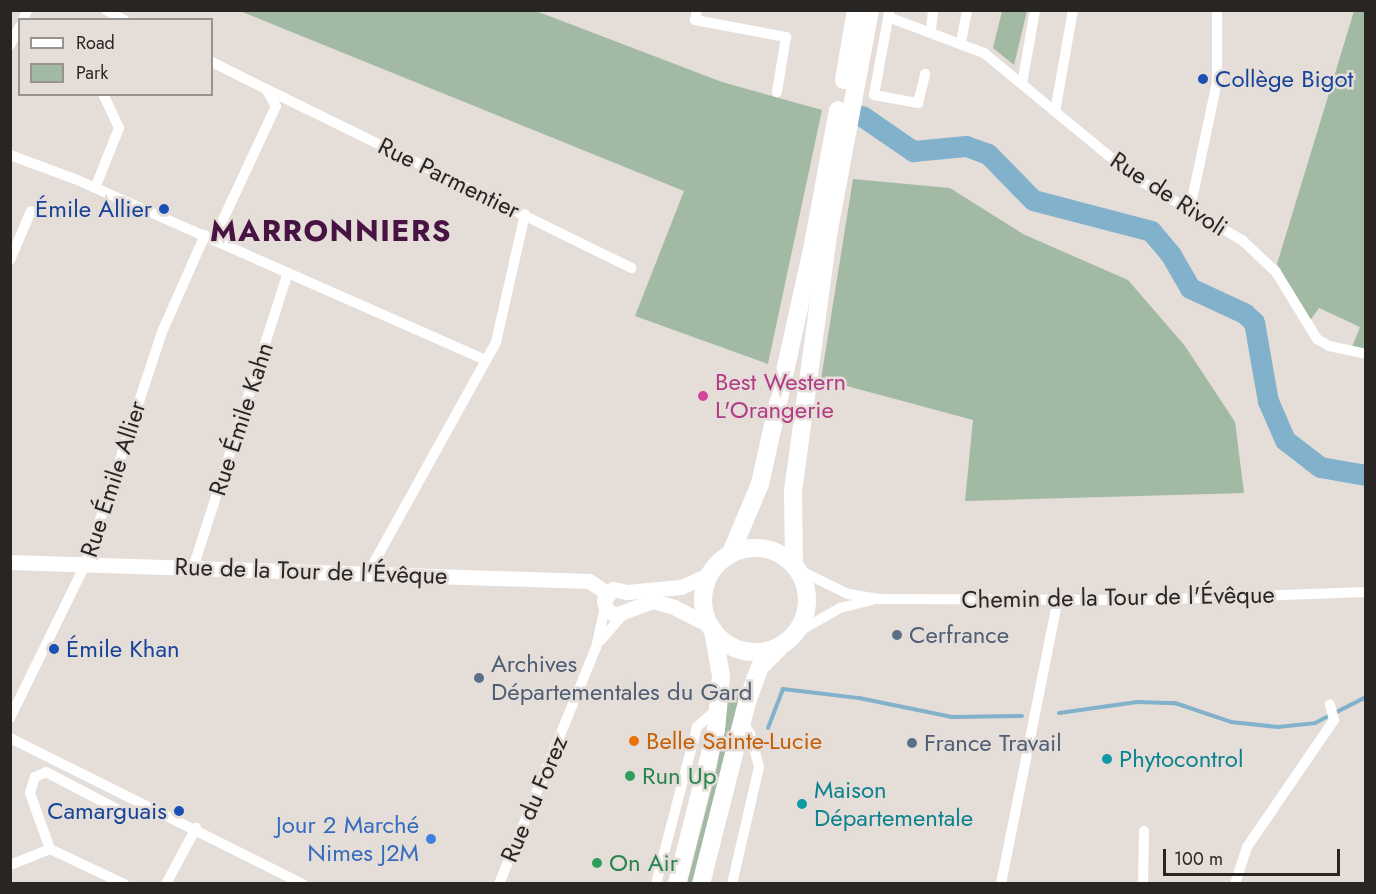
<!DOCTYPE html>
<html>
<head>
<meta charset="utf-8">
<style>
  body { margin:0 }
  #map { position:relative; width:1376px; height:894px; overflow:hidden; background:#e5ddd8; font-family:Jost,sans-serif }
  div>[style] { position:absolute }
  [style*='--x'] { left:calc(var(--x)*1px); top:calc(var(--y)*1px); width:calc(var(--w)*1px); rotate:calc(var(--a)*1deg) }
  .green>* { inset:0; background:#a2baa4 }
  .stream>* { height:4px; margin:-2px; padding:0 2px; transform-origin:2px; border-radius:2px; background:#82b1cc }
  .river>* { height:21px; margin:-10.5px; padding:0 10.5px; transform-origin:10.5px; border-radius:10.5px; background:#82b1cc }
  .street>* { height:10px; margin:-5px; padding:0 5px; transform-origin:5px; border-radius:5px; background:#fff }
  .secondary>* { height:15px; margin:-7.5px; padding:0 7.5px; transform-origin:7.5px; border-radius:7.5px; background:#fff }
  .primary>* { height:18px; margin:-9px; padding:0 9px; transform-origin:9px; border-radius:9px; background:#fff }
  .primary>.ring { margin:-9px; padding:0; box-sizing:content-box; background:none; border:18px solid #fff; border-radius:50% }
  .dots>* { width:16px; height:16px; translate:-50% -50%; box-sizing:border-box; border:3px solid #e5ddd8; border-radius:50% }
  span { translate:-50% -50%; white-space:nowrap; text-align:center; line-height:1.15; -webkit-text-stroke:5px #e5ddd8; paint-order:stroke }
  .transit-label { font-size:24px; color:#164399 }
  .left { translate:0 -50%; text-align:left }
  .right { translate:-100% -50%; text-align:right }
  .street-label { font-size:24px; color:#282523 }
  .hotel-label { font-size:24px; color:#b23c85 }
  .service-label { font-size:24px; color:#4e5e75 }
  .food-label { font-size:24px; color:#c56008 }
  .culture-label { font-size:24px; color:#0d838f }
  .leisure-label { font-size:24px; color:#27864d }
  .shop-label { font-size:24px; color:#366cbe }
  .district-label { font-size:30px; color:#461342; font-weight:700; letter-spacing:1.5px }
  .frame { position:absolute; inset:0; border:12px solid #282523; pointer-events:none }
  .legend { position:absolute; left:18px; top:18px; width:195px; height:78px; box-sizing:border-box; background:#e5ddd8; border:2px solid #999390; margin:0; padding:8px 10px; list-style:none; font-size:18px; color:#282523 }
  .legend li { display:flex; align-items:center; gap:12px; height:30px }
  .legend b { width:30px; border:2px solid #999390 }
  .scale { position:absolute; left:1163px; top:849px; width:177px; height:27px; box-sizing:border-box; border:3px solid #282523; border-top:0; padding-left:8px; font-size:18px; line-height:21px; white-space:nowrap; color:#282523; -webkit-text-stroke:4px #e5ddd8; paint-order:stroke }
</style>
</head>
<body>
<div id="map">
  <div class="green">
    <div style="clip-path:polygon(240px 11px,536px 11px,722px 82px,822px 110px,768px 364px,635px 316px,684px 191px)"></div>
    <div style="clip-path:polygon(1002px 11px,1027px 11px,1014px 65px,993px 48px)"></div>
    <div style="clip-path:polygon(1354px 11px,1365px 11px,1365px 349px,1352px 347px,1360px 327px,1319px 308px,1309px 322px,1277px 264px)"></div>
    <div style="clip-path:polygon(853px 179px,950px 188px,1023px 234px,1128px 280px,1185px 346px,1235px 422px,1244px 493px,965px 501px,973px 420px,821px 379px)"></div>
    <div style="clip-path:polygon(729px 688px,744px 691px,694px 883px,687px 884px,717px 767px)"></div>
  </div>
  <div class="stream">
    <div style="--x:1059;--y:713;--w:79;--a:-8"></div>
    <div style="--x:1137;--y:702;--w:38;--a:2"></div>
    <div style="--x:1175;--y:703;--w:59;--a:18.7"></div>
    <div style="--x:1231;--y:722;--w:47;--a:6.1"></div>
    <div style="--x:1278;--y:727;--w:37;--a:-6"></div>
    <div style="--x:1315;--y:723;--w:57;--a:-27"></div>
    <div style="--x:768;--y:728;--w:42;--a:-69"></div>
    <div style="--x:783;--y:689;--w:77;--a:6.8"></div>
    <div style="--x:859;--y:698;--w:95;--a:11.5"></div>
    <div style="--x:952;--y:717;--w:70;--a:-0.8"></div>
  </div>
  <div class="river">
    <div style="--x:862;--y:116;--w:62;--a:34.5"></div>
    <div style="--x:913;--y:151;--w:53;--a:-5.4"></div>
    <div style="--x:966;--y:146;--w:23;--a:20"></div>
    <div style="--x:988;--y:154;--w:64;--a:45.6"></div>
    <div style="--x:1033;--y:200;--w:122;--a:14.7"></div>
    <div style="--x:1151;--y:231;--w:31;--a:50"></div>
    <div style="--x:1171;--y:255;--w:38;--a:60"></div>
    <div style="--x:1190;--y:288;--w:60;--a:24.8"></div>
    <div style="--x:1244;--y:313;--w:13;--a:42"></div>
    <div style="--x:1254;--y:322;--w:80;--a:80"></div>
    <div style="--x:1268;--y:401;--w:43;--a:66.4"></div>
    <div style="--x:1285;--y:440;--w:44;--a:37.6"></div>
    <div style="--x:1320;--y:467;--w:47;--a:9.9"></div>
  </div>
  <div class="street">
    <div style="--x:106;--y:10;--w:21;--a:29"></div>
    <div style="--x:697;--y:10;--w:10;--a:101"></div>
    <div style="--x:695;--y:20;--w:93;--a:10.6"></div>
    <div style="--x:786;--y:37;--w:56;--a:99.3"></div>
    <div style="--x:889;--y:13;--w:83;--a:100.4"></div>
    <div style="--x:874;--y:95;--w:45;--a:10.3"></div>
    <div style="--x:918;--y:103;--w:30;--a:-76"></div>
    <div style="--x:888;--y:17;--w:103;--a:20.6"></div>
    <div style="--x:984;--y:53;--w:198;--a:39.5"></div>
    <div style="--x:1137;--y:179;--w:121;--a:30.2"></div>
    <div style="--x:1242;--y:240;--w:47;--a:43.3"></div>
    <div style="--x:1276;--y:272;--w:79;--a:58.5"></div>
    <div style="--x:1317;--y:339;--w:14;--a:30"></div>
    <div style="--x:1329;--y:346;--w:38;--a:12"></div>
    <div style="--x:23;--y:20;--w:11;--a:-68"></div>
    <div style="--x:931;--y:30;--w:20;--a:-84"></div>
    <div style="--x:961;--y:42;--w:33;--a:-79"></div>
    <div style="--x:10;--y:45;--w:21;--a:-62"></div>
    <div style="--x:212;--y:62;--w:60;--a:26.6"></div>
    <div style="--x:266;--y:89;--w:20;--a:60"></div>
    <div style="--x:276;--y:106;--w:147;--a:115"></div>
    <div style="--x:1022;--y:84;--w:75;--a:-80"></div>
    <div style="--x:266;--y:89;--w:407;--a:26.1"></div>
    <div style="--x:1055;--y:112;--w:104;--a:-80"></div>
    <div style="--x:10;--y:155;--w:69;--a:20.3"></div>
    <div style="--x:75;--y:179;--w:449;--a:23.8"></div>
    <div style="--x:95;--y:188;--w:65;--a:-68.2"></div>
    <div style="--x:119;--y:128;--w:38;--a:-115"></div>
    <div style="--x:1190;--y:209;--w:130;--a:-78"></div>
    <div style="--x:1217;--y:82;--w:72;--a:-90"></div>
    <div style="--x:10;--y:260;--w:53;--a:-66.8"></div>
    <div style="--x:194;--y:565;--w:307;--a:-72.2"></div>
    <div style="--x:799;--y:570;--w:55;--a:26.1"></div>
    <div style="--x:848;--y:594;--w:30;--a:9"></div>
    <div style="--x:878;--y:599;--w:262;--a:0.2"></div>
    <div style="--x:1140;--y:600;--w:226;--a:-2"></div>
    <div style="--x:367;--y:575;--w:266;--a:-61"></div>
    <div style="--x:496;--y:342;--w:131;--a:-77.2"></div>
    <div style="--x:796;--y:633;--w:51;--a:-29.6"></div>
    <div style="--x:840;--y:608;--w:33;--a:-14"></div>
    <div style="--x:601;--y:640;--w:33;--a:-49"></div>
    <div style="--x:10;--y:718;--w:170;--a:-63.9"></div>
    <div style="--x:85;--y:565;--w:245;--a:-71.7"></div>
    <div style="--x:162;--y:332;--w:106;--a:-66.1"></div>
    <div style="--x:10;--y:738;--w:327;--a:26.5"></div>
    <div style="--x:50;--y:849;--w:59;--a:-109.7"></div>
    <div style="--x:30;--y:793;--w:17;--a:-73"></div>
    <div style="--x:35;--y:777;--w:12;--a:-24"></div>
    <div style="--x:46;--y:772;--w:95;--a:27.6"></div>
    <div style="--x:10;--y:865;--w:43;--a:-21.8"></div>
    <div style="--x:50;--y:849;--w:82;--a:25.3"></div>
    <div style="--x:166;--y:884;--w:64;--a:-61.8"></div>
    <div style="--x:499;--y:884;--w:255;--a:-67.7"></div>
    <div style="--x:596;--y:648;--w:42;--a:-77.6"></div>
    <div style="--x:656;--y:884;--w:162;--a:-75.4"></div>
    <div style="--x:697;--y:727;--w:30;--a:-42"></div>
    <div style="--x:732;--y:884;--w:120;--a:-77"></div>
    <div style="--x:759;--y:767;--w:34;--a:-105"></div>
    <div style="--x:750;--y:734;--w:15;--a:-122"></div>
    <div style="--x:1001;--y:884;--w:290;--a:-78.7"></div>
    <div style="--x:1143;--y:884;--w:53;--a:-88.9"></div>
    <div style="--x:1235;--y:884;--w:39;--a:-72"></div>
    <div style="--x:1247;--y:847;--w:154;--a:-55.6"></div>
    <div style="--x:1334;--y:720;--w:16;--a:-105"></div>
  </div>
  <div class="secondary">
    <div style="--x:10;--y:562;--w:579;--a:1.88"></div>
    <div style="--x:589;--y:581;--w:22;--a:34"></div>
    <div style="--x:709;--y:625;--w:39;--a:-153"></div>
    <div style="--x:674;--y:607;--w:22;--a:-164"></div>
    <div style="--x:653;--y:601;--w:40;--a:159.8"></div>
    <div style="--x:615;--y:615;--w:11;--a:-146"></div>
    <div style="--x:606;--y:609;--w:9;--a:-103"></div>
    <div style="--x:604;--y:600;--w:14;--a:-51"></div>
    <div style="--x:613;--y:589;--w:14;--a:12"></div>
    <div style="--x:627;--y:592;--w:54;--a:-5.3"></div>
    <div style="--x:681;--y:587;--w:32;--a:-24"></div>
  </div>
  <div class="primary">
    <div style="--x:844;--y:80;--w:71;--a:-80.3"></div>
    <div class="ring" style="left:703px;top:548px;width:86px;height:86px"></div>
    <div style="--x:730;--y:555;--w:77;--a:-67.1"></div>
    <div style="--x:760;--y:484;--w:245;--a:-77.5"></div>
    <div style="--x:813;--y:245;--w:137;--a:-79.5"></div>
    <div style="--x:794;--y:564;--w:73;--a:-90.8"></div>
    <div style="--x:793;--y:491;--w:258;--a:-82.2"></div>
    <div style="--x:828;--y:235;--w:229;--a:-79.4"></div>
    <div style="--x:677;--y:884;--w:159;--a:-75.8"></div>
    <div style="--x:716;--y:730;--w:54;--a:-84.7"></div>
    <div style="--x:721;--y:676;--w:47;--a:-99.9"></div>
    <div style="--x:701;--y:884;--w:188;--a:-75.8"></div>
    <div style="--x:747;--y:702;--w:37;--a:-70"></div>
    <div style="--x:760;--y:667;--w:27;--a:-45"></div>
  </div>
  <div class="dots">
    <div style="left:1203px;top:79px;background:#1a4fb4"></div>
    <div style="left:164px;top:209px;background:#1a4fb4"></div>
    <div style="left:703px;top:396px;background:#d1479c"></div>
    <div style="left:897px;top:635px;background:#5c6f8a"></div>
    <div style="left:54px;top:649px;background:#1a4fb4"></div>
    <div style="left:479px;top:678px;background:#5c6f8a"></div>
    <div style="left:634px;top:741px;background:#e8710a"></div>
    <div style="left:912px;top:743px;background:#5c6f8a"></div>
    <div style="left:1107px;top:759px;background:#0f9aa8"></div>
    <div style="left:630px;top:776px;background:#2e9e5b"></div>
    <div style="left:802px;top:804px;background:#0f9aa8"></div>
    <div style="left:179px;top:811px;background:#1a4fb4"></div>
    <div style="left:431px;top:839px;background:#3f7fe0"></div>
    <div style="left:597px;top:863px;background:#2e9e5b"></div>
  </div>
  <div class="transit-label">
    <span class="left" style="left:1215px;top:79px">Collège Bigot</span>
    <span class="right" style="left:152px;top:209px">Émile Allier</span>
    <span class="left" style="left:66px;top:649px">Émile Khan</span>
    <span class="right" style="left:167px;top:811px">Camarguais</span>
  </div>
  <div class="street-label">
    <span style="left:449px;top:178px;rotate:26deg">Rue Parmentier</span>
    <span style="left:1169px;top:194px;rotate:33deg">Rue de Rivoli</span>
    <span style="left:241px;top:419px;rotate:-72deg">Rue Émile Kahn</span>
    <span style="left:113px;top:479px;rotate:-72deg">Rue Émile Allier</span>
    <span style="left:311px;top:571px;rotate:2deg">Rue de la Tour de l'Évêque</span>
    <span style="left:1118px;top:597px;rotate:-1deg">Chemin de la Tour de l'Évêque</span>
    <span style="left:534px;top:799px;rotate:-67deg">Rue du Forez</span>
  </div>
  <div class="hotel-label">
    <span class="left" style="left:715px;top:396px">Best Western<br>L'Orangerie</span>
  </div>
  <div class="service-label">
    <span class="left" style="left:909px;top:635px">Cerfrance</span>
    <span class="left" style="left:491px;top:678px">Archives<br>Départementales du Gard</span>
    <span class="left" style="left:924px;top:743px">France Travail</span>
  </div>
  <div class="food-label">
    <span class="left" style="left:646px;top:741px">Belle Sainte-Lucie</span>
  </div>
  <div class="culture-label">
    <span class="left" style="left:1119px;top:759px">Phytocontrol</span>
    <span class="left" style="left:814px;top:804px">Maison<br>Départementale</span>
  </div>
  <div class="leisure-label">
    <span class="left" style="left:642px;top:776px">Run Up</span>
    <span class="left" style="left:609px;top:863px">On Air</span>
  </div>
  <div class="shop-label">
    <span class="right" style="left:419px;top:839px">Jour 2 Marché<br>Nimes J2M</span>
  </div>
  <div class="district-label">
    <span style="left:331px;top:231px">MARRONNIERS</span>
  </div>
  <div class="frame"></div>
  <ul class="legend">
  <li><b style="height:8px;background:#fff"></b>Road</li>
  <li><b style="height:16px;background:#a2baa4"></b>Park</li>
  </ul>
  <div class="scale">100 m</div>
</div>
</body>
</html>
